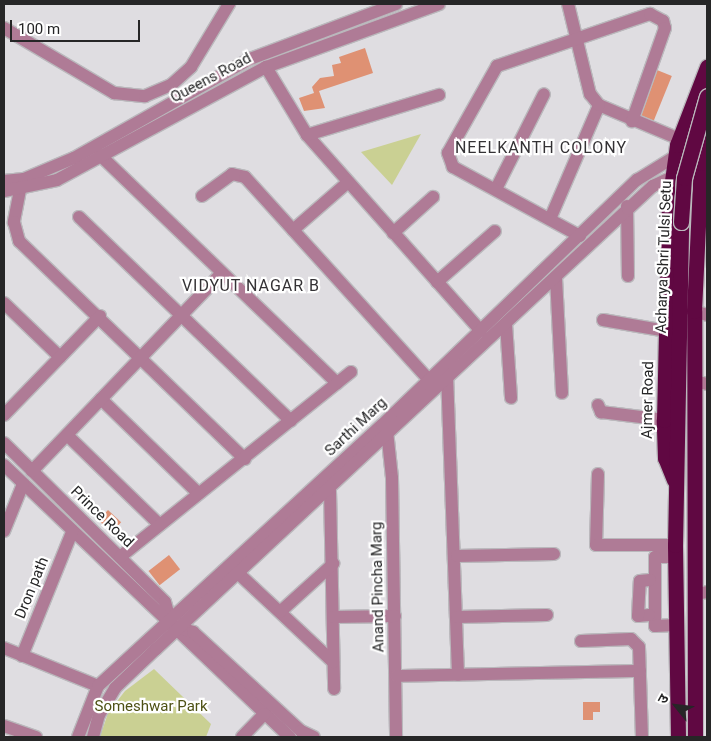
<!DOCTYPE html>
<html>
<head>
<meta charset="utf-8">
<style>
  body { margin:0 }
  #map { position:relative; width:711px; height:741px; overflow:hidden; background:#dfdde1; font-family:Roboto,"Noto Sans Devanagari",sans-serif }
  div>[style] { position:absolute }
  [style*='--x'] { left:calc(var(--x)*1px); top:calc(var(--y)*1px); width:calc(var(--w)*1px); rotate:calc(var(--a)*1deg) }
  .green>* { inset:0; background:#cad093 }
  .building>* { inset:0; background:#df9173; transform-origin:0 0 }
  .roads { filter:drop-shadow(1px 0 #bab8bc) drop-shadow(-1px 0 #bab8bc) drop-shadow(0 1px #bab8bc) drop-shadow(0 -1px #bab8bc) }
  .minor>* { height:12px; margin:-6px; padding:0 6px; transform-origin:6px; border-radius:6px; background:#af7b96 }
  .highway>* { height:15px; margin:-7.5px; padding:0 7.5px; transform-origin:7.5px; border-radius:7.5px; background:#600842 }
  .bridges { filter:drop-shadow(1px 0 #bab8bc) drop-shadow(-1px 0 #bab8bc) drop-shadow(0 1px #bab8bc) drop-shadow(0 -1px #bab8bc) }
  .highway-bridge>* { height:15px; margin:-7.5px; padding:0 7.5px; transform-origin:7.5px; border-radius:7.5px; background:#600842 }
  span { translate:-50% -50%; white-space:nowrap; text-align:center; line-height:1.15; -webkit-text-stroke:4.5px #fff; paint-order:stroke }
  .street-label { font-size:15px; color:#262627 }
  .park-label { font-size:15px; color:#4e5115 }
  .neighbourhood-label { font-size:16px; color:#343235; letter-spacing:1px }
  .frame { position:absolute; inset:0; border:5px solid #262627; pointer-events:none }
  .north { position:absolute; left:651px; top:681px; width:50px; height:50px; -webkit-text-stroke:4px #fff; paint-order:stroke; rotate:299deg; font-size:14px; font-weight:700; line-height:20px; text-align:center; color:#262627 }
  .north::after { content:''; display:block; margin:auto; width:18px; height:22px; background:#262627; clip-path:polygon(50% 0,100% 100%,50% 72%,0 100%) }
  .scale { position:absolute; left:10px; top:20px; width:130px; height:22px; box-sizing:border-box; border:2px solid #262627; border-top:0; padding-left:6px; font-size:15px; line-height:18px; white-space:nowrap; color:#262627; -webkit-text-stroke:4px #fff; paint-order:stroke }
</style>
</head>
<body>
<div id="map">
  <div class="green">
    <div style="clip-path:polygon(421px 134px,392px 185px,361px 152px)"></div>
    <div style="clip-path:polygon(154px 669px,211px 724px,206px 737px,100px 737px,108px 713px,125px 691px)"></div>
  </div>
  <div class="building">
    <div style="clip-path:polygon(365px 48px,373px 73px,319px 91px,325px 108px,304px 111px,299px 98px,314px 93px,312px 87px,320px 78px,334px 76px,332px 65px,341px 63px,339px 57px)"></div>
    <div style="left:657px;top:70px;width:16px;height:51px;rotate:22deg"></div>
    <div style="left:108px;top:510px;width:18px;height:14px;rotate:43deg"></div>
    <div style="left:169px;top:555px;width:18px;height:26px;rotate:52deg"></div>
    <div style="clip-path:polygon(583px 702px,600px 702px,600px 712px,593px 712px,593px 720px,583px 720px)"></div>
  </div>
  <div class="roads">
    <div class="minor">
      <div style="--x:4;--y:28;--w:128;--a:30.6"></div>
      <div style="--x:114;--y:93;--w:31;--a:6"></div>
      <div style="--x:145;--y:96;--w:28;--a:-23"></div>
      <div style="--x:171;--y:85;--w:27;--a:-42"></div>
      <div style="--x:191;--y:67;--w:74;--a:-58.9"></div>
      <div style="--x:266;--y:67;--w:79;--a:58.9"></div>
      <div style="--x:307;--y:135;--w:262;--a:48.4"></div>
      <div style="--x:599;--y:105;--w:87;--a:23"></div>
      <div style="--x:307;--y:135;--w:138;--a:-16.9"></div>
      <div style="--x:100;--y:155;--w:329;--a:43.9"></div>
      <div style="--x:4;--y:181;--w:20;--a:-6"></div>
      <div style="--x:24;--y:179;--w:54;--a:-22.8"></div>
      <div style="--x:74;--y:158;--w:202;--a:-29.4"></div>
      <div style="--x:250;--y:59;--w:156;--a:-20.6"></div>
      <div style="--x:496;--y:189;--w:106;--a:-63.2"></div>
      <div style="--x:20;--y:190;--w:33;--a:101"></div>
      <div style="--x:14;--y:222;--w:20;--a:75"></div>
      <div style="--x:19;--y:241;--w:314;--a:44"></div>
      <div style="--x:4;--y:191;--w:54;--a:-11.7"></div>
      <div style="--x:57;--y:180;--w:238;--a:-28.4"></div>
      <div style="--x:266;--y:67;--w:184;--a:-20"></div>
      <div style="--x:202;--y:196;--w:37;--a:-36"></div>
      <div style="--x:232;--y:174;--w:13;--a:13"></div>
      <div style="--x:245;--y:177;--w:274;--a:47.8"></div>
      <div style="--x:627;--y:206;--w:70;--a:89.2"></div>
      <div style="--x:79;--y:217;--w:294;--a:43.9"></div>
      <div style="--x:550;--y:219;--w:124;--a:-66.7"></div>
      <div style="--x:599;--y:105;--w:14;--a:-129"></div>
      <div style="--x:590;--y:94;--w:93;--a:-103.7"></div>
      <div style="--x:293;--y:230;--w:72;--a:-41"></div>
      <div style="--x:393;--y:233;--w:54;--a:-42"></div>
      <div style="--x:580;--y:236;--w:145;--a:-151.5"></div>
      <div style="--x:453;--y:167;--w:15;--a:-110"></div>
      <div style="--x:448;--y:153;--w:100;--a:-60.6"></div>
      <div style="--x:497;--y:66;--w:162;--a:-18.8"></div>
      <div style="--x:650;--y:14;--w:15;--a:28"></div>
      <div style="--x:663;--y:21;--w:7;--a:74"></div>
      <div style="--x:665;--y:28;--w:99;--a:109.5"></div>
      <div style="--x:556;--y:278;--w:115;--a:87"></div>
      <div style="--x:437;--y:282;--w:77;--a:-41.3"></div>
      <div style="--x:4;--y:303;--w:78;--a:44"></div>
      <div style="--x:694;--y:311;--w:14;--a:17"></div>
      <div style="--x:603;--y:320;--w:65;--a:9.8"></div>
      <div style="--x:506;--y:324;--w:74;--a:86.1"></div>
      <div style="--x:447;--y:374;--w:301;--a:87.9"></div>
      <div style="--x:694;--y:381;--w:13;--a:13"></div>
      <div style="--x:101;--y:399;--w:136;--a:44.1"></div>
      <div style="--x:598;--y:405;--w:8;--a:67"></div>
      <div style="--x:601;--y:412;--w:64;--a:7.2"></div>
      <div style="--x:4;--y:415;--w:138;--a:-45.9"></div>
      <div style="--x:387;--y:431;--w:47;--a:83.9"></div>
      <div style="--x:392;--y:478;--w:259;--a:89.1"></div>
      <div style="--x:67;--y:435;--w:129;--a:44.1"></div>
      <div style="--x:4;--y:443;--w:226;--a:44.6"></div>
      <div style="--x:165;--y:602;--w:18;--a:74"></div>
      <div style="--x:4;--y:465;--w:395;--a:43.6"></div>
      <div style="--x:32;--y:471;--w:274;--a:-46.2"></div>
      <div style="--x:598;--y:474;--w:71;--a:91.6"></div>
      <div style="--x:596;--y:545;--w:79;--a:0"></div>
      <div style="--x:330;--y:491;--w:198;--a:88.8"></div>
      <div style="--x:4;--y:531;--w:51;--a:-68"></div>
      <div style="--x:457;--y:556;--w:97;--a:-1.2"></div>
      <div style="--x:120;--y:557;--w:296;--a:-38.7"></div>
      <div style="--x:675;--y:557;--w:20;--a:180"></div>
      <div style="--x:655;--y:557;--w:69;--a:90"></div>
      <div style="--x:655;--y:626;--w:21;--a:-3"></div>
      <div style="--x:239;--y:574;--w:129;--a:43.1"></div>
      <div style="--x:695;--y:594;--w:12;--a:-9"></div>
      <div style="--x:280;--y:612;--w:72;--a:-42.2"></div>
      <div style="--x:649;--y:615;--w:11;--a:175"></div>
      <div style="--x:638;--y:616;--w:35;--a:-87"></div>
      <div style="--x:640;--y:581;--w:10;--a:-6"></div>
      <div style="--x:333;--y:617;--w:62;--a:-0.9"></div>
      <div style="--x:457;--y:617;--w:90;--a:-1.3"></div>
      <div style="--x:180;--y:628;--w:14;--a:17"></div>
      <div style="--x:193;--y:632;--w:147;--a:42.5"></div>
      <div style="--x:301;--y:731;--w:14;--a:25"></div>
      <div style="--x:581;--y:641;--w:50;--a:-2.3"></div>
      <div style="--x:631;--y:639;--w:11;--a:45"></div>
      <div style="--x:639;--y:647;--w:90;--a:88.1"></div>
      <div style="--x:4;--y:648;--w:101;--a:22"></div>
      <div style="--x:22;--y:656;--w:134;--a:-68"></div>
      <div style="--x:396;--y:676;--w:244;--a:-1.2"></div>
      <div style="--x:4;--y:726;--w:34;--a:19"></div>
      <div style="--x:78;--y:737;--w:55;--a:-68.6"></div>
      <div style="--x:98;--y:686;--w:386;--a:-42.6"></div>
      <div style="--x:382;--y:425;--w:354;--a:-43.9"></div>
      <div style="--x:637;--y:180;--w:74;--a:-31.8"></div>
      <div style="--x:93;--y:737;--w:23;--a:-75"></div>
      <div style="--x:99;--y:715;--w:31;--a:-59"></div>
      <div style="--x:115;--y:688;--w:57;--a:-43.6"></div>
      <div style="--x:156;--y:649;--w:645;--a:-42.99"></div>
      <div style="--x:628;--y:209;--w:34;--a:-43"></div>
      <div style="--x:653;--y:186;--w:29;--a:-25"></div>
      <div style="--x:242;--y:737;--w:32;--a:-46"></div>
    </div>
    <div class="highway">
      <div style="--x:674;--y:480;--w:24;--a:-112"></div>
      <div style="--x:665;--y:458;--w:38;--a:-92"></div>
      <div style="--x:664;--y:420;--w:218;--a:-88.7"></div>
      <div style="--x:669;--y:202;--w:58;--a:-82"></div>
      <div style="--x:677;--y:145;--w:84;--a:-69"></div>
      <div style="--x:678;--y:737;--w:192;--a:-90.9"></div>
      <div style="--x:675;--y:545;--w:323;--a:-88.9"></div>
      <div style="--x:695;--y:737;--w:426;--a:-90.1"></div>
      <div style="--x:694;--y:311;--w:148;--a:-87.3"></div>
      <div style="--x:701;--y:163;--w:25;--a:-76"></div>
    </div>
  </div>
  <div class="bridges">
    <div class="highway-bridge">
      <div style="--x:681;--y:222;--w:44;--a:-86.1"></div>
      <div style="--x:684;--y:178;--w:85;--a:-74.3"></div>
    </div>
  </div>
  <div class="street-label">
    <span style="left:211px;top:78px;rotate:-28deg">Queens Road</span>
    <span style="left:664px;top:257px;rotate:-88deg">Acharya Shri Tulsi Setu</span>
    <span style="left:648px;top:400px;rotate:-89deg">Ajmer Road</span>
    <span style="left:356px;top:427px;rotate:-43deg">Sarthi Marg</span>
    <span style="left:102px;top:517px;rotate:44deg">Prince Road</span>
    <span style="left:378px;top:587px;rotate:-91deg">Anand Pincha Marg</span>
    <span style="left:32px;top:588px;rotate:-68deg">Dron path</span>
  </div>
  <div class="park-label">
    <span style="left:151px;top:707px">Someshwar Park</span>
  </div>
  <div class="neighbourhood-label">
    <span style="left:541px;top:148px">NEELKANTH COLONY</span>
    <span style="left:251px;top:286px">VIDYUT NAGAR B</span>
  </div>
  <div class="frame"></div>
  <div class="north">उ</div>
  <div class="scale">100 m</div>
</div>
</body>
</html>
